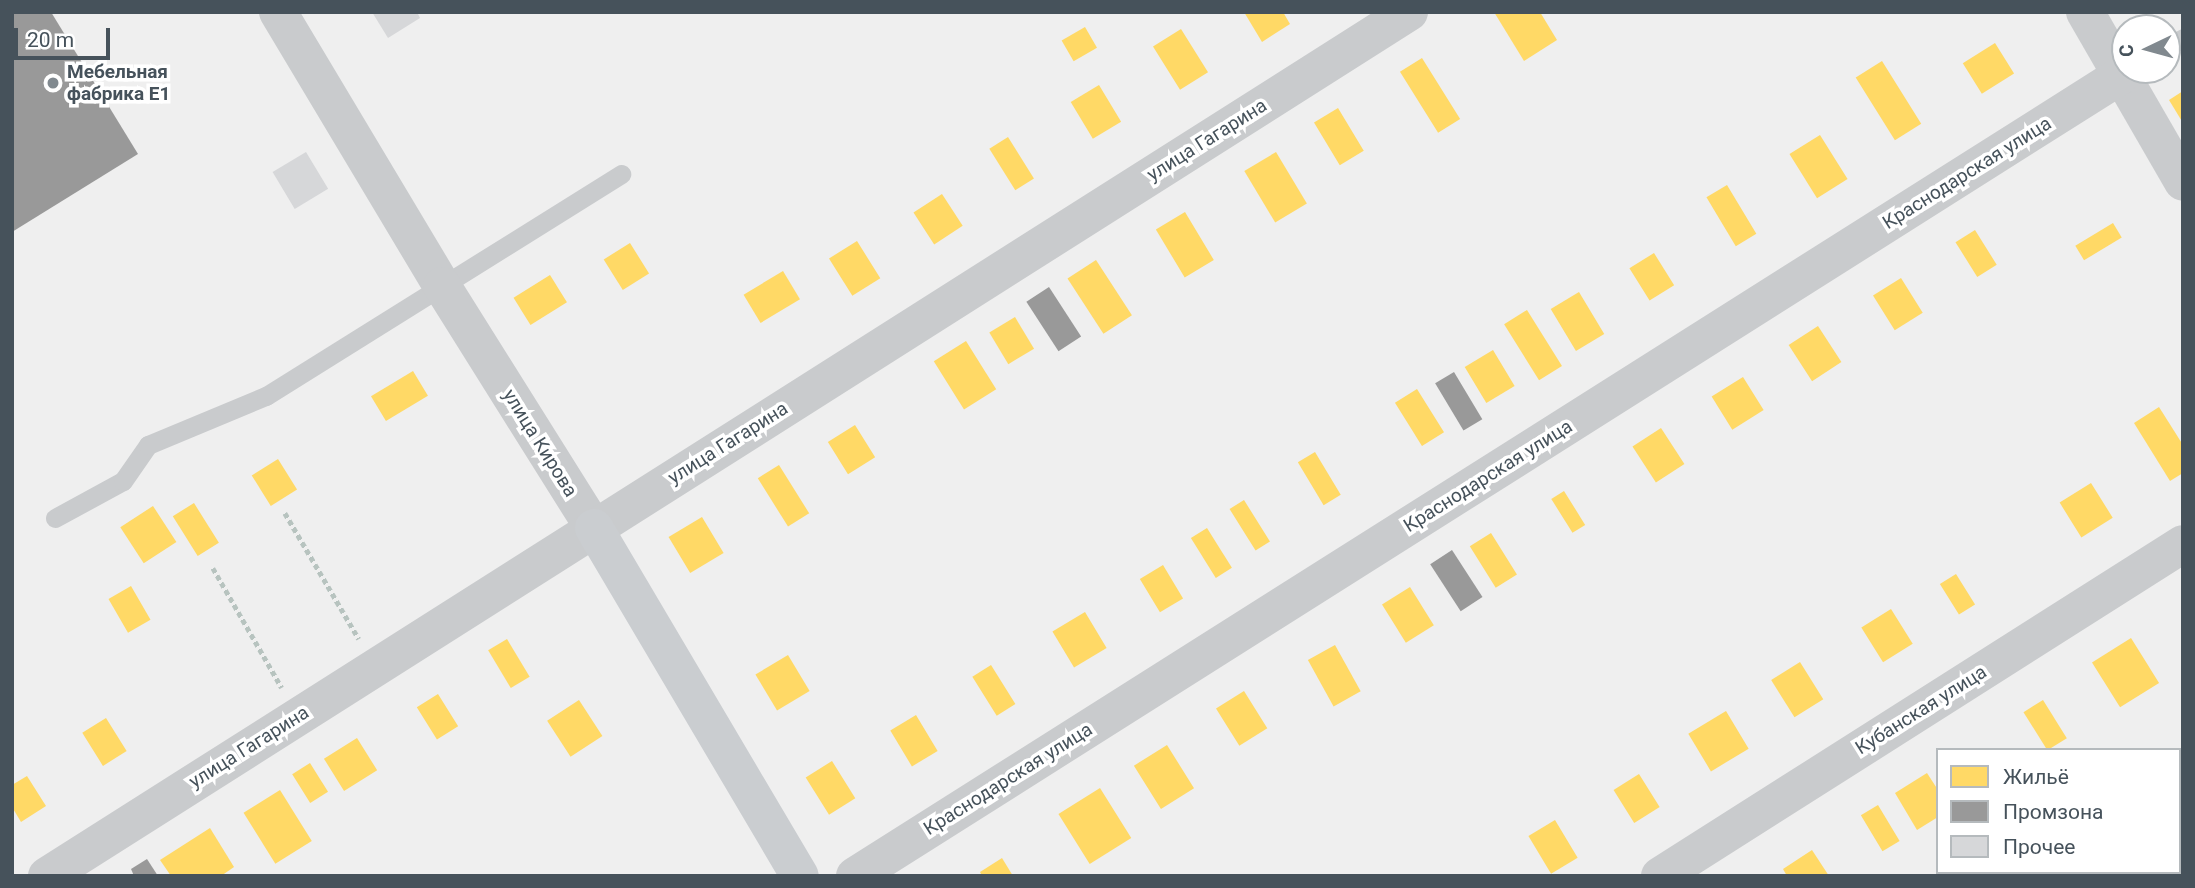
<!DOCTYPE html>
<html>
<head>
<meta charset="utf-8">
<style>
  body { margin:0 }
  #map { position:relative; width:2195px; height:888px; overflow:hidden; background:#efefef; font-family:Roboto,sans-serif }
  div>[style] { position:absolute }
  [style*='--x'] { left:calc(var(--x)*1px); top:calc(var(--y)*1px); width:calc(var(--w)*1px); rotate:calc(var(--a)*1deg) }
  .homes>* { inset:0; background:#ffd966; transform-origin:0 0 }
  .industry>* { inset:0; background:#999; transform-origin:0 0 }
  .building>* { inset:0; background:#d6d7d9; transform-origin:0 0 }
  .path>* { height:4.5px; margin-top:-2.25px; transform-origin:0; background:repeating-linear-gradient(90deg,#b7c3bf 0 5px,transparent 0 8.5px) }
  .lane>* { height:19px; margin:-9.5px; padding:0 9.5px; transform-origin:9.5px; border-radius:9.5px; background:#c9cbcd }
  .street>* { height:38px; margin:-19px; padding:0 19px; transform-origin:19px; border-radius:19px; background:#c9cbcd }
  .secondary>* { height:38px; margin:-19px; padding:0 19px; transform-origin:19px; border-radius:19px; background:#cacdd0 }
  .dots>* { width:19px; height:19px; translate:-50% -50%; box-sizing:border-box; border:4px solid #fff; border-radius:50% }
  span { translate:-50% -50%; white-space:nowrap; text-align:center; line-height:1.15; -webkit-text-stroke:7px #fff; paint-order:stroke }
  .poi-label { font-size:19px; color:#46525b; font-weight:700 }
  .left { translate:0 -50%; text-align:left }
  .street-label { font-size:19px; color:#46525b }
  .frame { position:absolute; inset:0; border:14px solid #46525b; pointer-events:none }
  .legend { position:absolute; left:1936px; top:748px; width:245px; height:126px; box-sizing:border-box; background:#fff; border:2px solid #b5babd; margin:0; padding:9px 12px; list-style:none; font-size:21px; color:#46525b }
  .legend li { display:flex; align-items:center; gap:14px; height:35px }
  .legend b { width:35px; border:2px solid #b5babd }
  .north { position:absolute; left:2111px; top:14px; width:70px; height:70px; box-sizing:border-box; background:#fff; border:2px solid #b5babd; border-radius:50%; rotate:265deg; font-size:19px; font-weight:700; line-height:28px; text-align:center; color:#46525b }
  .north::after { content:''; display:block; margin:auto; width:24px; height:32px; background:#81898f; clip-path:polygon(50% 0,100% 100%,50% 72%,0 100%) }
  .scale { position:absolute; left:14px; top:28px; width:96px; height:32px; box-sizing:border-box; border:4px solid #46525b; border-top:0; padding-left:9px; font-size:21px; line-height:24px; white-space:nowrap; color:#46525b; -webkit-text-stroke:5px #fff; paint-order:stroke }
</style>
</head>
<body>
<div id="map">
  <div class="homes">
    <div style="clip-path:polygon(1244px 12px,1283px 12px,1290px 24px,1262px 42px)"></div>
    <div style="clip-path:polygon(1494px 12px,1540px 12px,1557px 40px,1524px 61px)"></div>
    <div style="left:1085px;top:27px;width:24px;height:27px;rotate:60deg"></div>
    <div style="left:1181px;top:29px;width:51px;height:33px;rotate:58deg"></div>
    <div style="left:1995px;top:43px;width:36px;height:38px;rotate:58deg"></div>
    <div style="left:1422px;top:58px;width:72px;height:26px;rotate:58deg"></div>
    <div style="left:1882px;top:61px;width:74px;height:31px;rotate:58deg"></div>
    <div style="left:1099px;top:85px;width:43px;height:33px;rotate:59deg"></div>
    <div style="clip-path:polygon(2183px 91px,2183px 123px,2169px 100px)"></div>
    <div style="left:1338px;top:108px;width:50px;height:28px;rotate:59deg"></div>
    <div style="left:1820px;top:135px;width:52px;height:36px;rotate:58deg"></div>
    <div style="left:1008px;top:137px;width:49px;height:22px;rotate:58deg"></div>
    <div style="left:1276px;top:152px;width:60px;height:37px;rotate:59deg"></div>
    <div style="left:1727px;top:185px;width:57px;height:24px;rotate:59deg"></div>
    <div style="left:942px;top:194px;width:38px;height:34px;rotate:57deg"></div>
    <div style="left:1185px;top:212px;width:56px;height:34px;rotate:59deg"></div>
    <div style="left:2113px;top:223px;width:17px;height:44px;rotate:59deg"></div>
    <div style="left:1975px;top:230px;width:41px;height:23px;rotate:58deg"></div>
    <div style="left:857px;top:241px;width:44px;height:33px;rotate:58deg"></div>
    <div style="left:630px;top:243px;width:36px;height:31px;rotate:58deg"></div>
    <div style="left:1654px;top:253px;width:38px;height:29px;rotate:58deg"></div>
    <div style="left:1096px;top:260px;width:66px;height:34px;rotate:57deg"></div>
    <div style="left:783px;top:271px;width:33px;height:46px;rotate:59deg"></div>
    <div style="left:550px;top:275px;width:32px;height:43px;rotate:58deg"></div>
    <div style="left:1901px;top:278px;width:41px;height:33px;rotate:58deg"></div>
    <div style="left:1579px;top:292px;width:49px;height:33px;rotate:59deg"></div>
    <div style="left:1527px;top:310px;width:66px;height:27px;rotate:58deg"></div>
    <div style="left:1015px;top:317px;width:37px;height:30px;rotate:59deg"></div>
    <div style="left:1818px;top:326px;width:43px;height:35px;rotate:57deg"></div>
    <div style="left:966px;top:341px;width:57px;height:38px;rotate:58deg"></div>
    <div style="left:1493px;top:350px;width:42px;height:33px;rotate:59deg"></div>
    <div style="left:413px;top:371px;width:29px;height:49px;rotate:59deg"></div>
    <div style="left:1743px;top:377px;width:39px;height:37px;rotate:58deg"></div>
    <div style="left:1417px;top:389px;width:51px;height:26px;rotate:58deg"></div>
    <div style="clip-path:polygon(2159px 407px,2183px 445px,2183px 473px,2170px 481px,2134px 423px)"></div>
    <div style="left:855px;top:425px;width:38px;height:32px;rotate:58deg"></div>
    <div style="left:1661px;top:428px;width:43px;height:34px;rotate:57deg"></div>
    <div style="left:1315px;top:452px;width:50px;height:20px;rotate:59deg"></div>
    <div style="left:278px;top:459px;width:36px;height:31px;rotate:58deg"></div>
    <div style="left:779px;top:465px;width:57px;height:25px;rotate:58deg"></div>
    <div style="left:2091px;top:483px;width:41px;height:37px;rotate:58deg"></div>
    <div style="left:1564px;top:491px;width:40px;height:15px;rotate:58deg"></div>
    <div style="left:1244px;top:500px;width:49px;height:17px;rotate:58deg"></div>
    <div style="left:194px;top:503px;width:47px;height:25px;rotate:58deg"></div>
    <div style="left:153px;top:506px;width:43px;height:39px;rotate:57deg"></div>
    <div style="left:702px;top:517px;width:42px;height:39px;rotate:59deg"></div>
    <div style="left:1207px;top:528px;width:47px;height:19px;rotate:58deg"></div>
    <div style="left:1491px;top:533px;width:49px;height:25px;rotate:58deg"></div>
    <div style="left:1163px;top:565px;width:39px;height:27px;rotate:59deg"></div>
    <div style="left:1956px;top:574px;width:36px;height:19px;rotate:58deg"></div>
    <div style="left:131px;top:586px;width:39px;height:26px;rotate:60deg"></div>
    <div style="left:1410px;top:587px;width:45px;height:33px;rotate:58deg"></div>
    <div style="left:1891px;top:609px;width:41px;height:35px;rotate:58deg"></div>
    <div style="left:1085px;top:612px;width:42px;height:38px;rotate:59deg"></div>
    <div style="left:2131px;top:638px;width:53px;height:46px;rotate:58deg"></div>
    <div style="left:507px;top:639px;width:44px;height:22px;rotate:59deg"></div>
    <div style="left:1335px;top:645px;width:53px;height:31px;rotate:61deg"></div>
    <div style="left:788px;top:655px;width:42px;height:38px;rotate:59deg"></div>
    <div style="left:1800px;top:662px;width:44px;height:34px;rotate:58deg"></div>
    <div style="left:991px;top:665px;width:46px;height:22px;rotate:58deg"></div>
    <div style="left:1244px;top:691px;width:44px;height:33px;rotate:58deg"></div>
    <div style="left:438px;top:694px;width:38px;height:25px;rotate:58deg"></div>
    <div style="left:579px;top:700px;width:43px;height:38px;rotate:57deg"></div>
    <div style="left:2043px;top:700px;width:45px;height:23px;rotate:58deg"></div>
    <div style="left:1726px;top:711px;width:44px;height:44px;rotate:59deg"></div>
    <div style="left:916px;top:715px;width:42px;height:30px;rotate:59deg"></div>
    <div style="left:106px;top:718px;width:39px;height:28px;rotate:58deg"></div>
    <div style="left:357px;top:738px;width:38px;height:39px;rotate:58deg"></div>
    <div style="left:1167px;top:745px;width:51px;height:39px;rotate:58deg"></div>
    <div style="left:832px;top:761px;width:44px;height:31px;rotate:58deg"></div>
    <div style="left:310px;top:763px;width:34px;height:21px;rotate:58deg"></div>
    <div style="clip-path:polygon(1927px 773px,1938px 790px,1938px 817px,1917px 830px,1895px 793px)"></div>
    <div style="left:1639px;top:774px;width:39px;height:30px;rotate:58deg"></div>
    <div style="clip-path:polygon(27px 776px,46px 806px,21px 822px,12px 807px,12px 785px)"></div>
    <div style="left:1100px;top:788px;width:59px;height:49px;rotate:58deg"></div>
    <div style="left:280px;top:790px;width:60px;height:43px;rotate:58deg"></div>
    <div style="left:1878px;top:805px;width:42px;height:20px;rotate:59deg"></div>
    <div style="left:1555px;top:820px;width:44px;height:31px;rotate:59deg"></div>
    <div style="clip-path:polygon(210px 828px,234px 867px,221px 876px,171px 876px,160px 860px)"></div>
    <div style="clip-path:polygon(1812px 850px,1829px 876px,1787px 876px,1783px 869px)"></div>
    <div style="clip-path:polygon(1002px 858px,1013px 876px,982px 876px,980px 872px)"></div>
  </div>
  <div class="industry">
    <div style="clip-path:polygon(12px 12px,51px 12px,138px 154px,12px 232px)"></div>
    <div style="left:1049px;top:287px;width:59px;height:27px;rotate:57deg"></div>
    <div style="left:1454px;top:372px;width:55px;height:22px;rotate:59deg"></div>
    <div style="left:1452px;top:550px;width:56px;height:26px;rotate:57deg"></div>
    <div style="clip-path:polygon(147px 859px,158px 876px,134px 876px,131px 869px)"></div>
  </div>
  <div class="building">
    <div style="clip-path:polygon(372px 12px,417px 12px,420px 18px,388px 38px)"></div>
    <div style="left:306px;top:152px;width:43px;height:39px;rotate:59deg"></div>
  </div>
  <div class="path">
    <div style="--x:285;--y:513;--w:146;--a:59.6"></div>
    <div style="--x:213;--y:568;--w:138;--a:60.1"></div>
  </div>
  <div class="lane">
    <div style="--x:2167;--y:47;--w:18;--a:-29"></div>
    <div style="--x:55;--y:518;--w:77;--a:-28.6"></div>
    <div style="--x:123;--y:481;--w:44;--a:-55.2"></div>
    <div style="--x:148;--y:445;--w:128;--a:-22.6"></div>
    <div style="--x:266;--y:396;--w:419;--a:-32"></div>
  </div>
  <div class="street">
    <div style="--x:278;--y:12;--w:319;--a:59.1"></div>
    <div style="--x:442;--y:286;--w:286;--a:57.9"></div>
    <div style="--x:2085;--y:12;--w:196;--a:60"></div>
    <div style="--x:47;--y:876;--w:1613;--a:-32.39"></div>
    <div style="--x:855;--y:876;--w:1497;--a:-32.31"></div>
    <div style="--x:1660;--y:876;--w:619;--a:-32.41"></div>
  </div>
  <div class="secondary">
    <div style="--x:594;--y:528;--w:404;--a:59.4"></div>
  </div>
  <div class="dots">
    <div style="left:53px;top:83px;background:#81898f"></div>
  </div>
  <div class="poi-label">
    <span class="left" style="left:67px;top:83px">Мебельная<br>фабрика Е1</span>
  </div>
  <div class="street-label">
    <span style="left:1207px;top:140px;rotate:-32deg">улица Гагарина</span>
    <span style="left:1967px;top:173px;rotate:-32deg">Краснодарская улица</span>
    <span style="left:540px;top:443px;rotate:58deg">улица Кирова</span>
    <span style="left:728px;top:443px;rotate:-32deg">улица Гагарина</span>
    <span style="left:1488px;top:476px;rotate:-32deg">Краснодарская улица</span>
    <span style="left:1921px;top:710px;rotate:-32deg">Кубанская улица</span>
    <span style="left:249px;top:747px;rotate:-32deg">улица Гагарина</span>
    <span style="left:1008px;top:779px;rotate:-32deg">Краснодарская улица</span>
  </div>
  <div class="frame"></div>
  <ul class="legend">
  <li><b style="height:19px;background:#ffd966"></b>Жильё</li>
  <li><b style="height:19px;background:#999"></b>Промзона</li>
  <li><b style="height:19px;background:#d6d7d9"></b>Прочее</li>
  </ul>
  <div class="north">С</div>
  <div class="scale">20 m</div>
</div>
</body>
</html>
